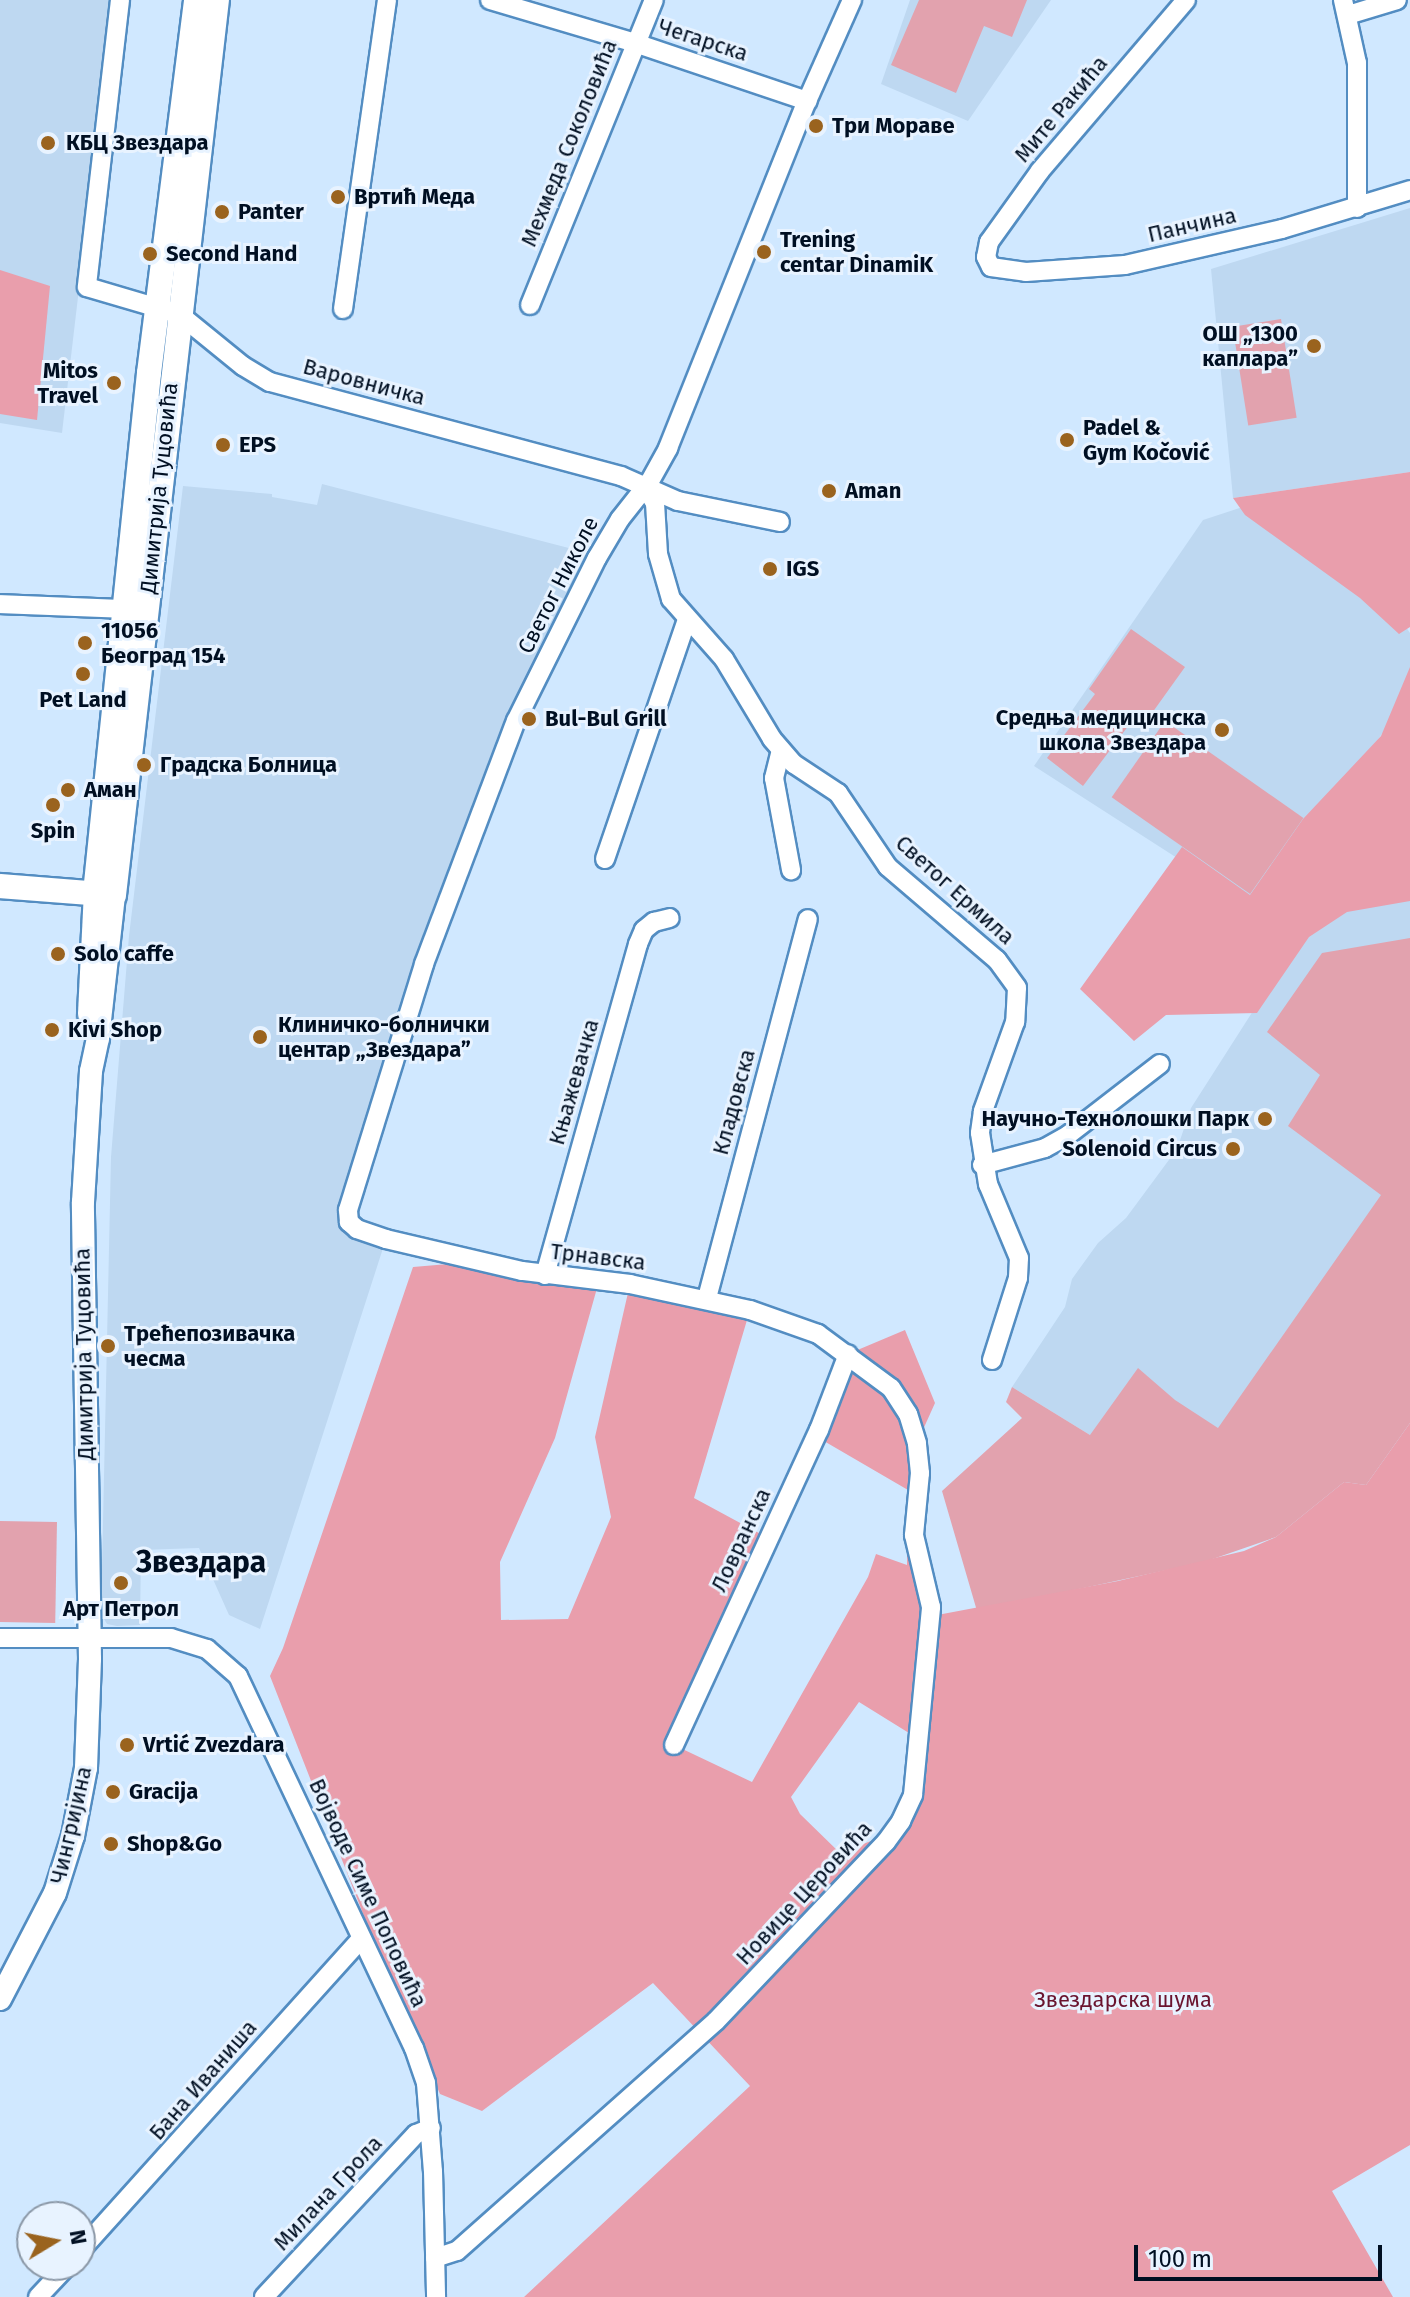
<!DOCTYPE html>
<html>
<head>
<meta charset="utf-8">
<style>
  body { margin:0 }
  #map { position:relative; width:1410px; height:2297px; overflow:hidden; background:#d0e8ff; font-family:"Fira Sans",sans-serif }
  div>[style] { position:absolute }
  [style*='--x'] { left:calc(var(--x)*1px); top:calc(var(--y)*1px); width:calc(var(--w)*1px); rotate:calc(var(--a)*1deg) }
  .built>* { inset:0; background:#bed8f1 }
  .green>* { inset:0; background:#e2a2ae; transform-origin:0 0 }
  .forest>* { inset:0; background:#e99eac }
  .roads { filter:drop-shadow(2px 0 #538dc2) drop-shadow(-2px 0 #538dc2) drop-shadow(0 2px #538dc2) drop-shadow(0 -2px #538dc2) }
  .minor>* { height:18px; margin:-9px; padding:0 9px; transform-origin:9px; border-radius:9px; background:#fff }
  .tertiary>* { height:22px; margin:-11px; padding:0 11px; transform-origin:11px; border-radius:11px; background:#fff }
  .secondary>* { height:24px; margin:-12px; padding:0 12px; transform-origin:12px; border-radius:12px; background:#fff }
  .dots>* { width:22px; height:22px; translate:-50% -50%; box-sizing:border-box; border:4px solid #e8f3ff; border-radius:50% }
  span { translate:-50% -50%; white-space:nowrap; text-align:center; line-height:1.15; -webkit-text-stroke:6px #e8f3ff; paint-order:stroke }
  .street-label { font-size:22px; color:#000f22 }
  .poi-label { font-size:22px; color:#000f22; font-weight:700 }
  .left { translate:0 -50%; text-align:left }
  .right { translate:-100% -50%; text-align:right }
  .park-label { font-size:22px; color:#6a142f }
  .district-label { font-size:30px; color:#000f22; font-weight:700 }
  .north { position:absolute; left:16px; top:2201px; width:80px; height:80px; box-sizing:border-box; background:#e8f3ff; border:2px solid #8b98a7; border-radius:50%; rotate:80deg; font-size:22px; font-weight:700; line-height:32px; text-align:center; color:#000f22 }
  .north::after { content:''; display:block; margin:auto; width:28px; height:36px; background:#9a631e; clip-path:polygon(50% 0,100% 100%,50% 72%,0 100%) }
  .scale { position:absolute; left:1134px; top:2245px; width:248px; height:36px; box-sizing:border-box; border:4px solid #000f22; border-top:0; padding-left:10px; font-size:24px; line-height:28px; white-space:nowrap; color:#000f22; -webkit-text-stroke:6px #e8f3ff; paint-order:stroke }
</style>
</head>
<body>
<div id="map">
  <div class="built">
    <div style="clip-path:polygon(0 0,113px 0,62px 433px,0 423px)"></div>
    <div style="clip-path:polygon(910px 0,1051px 0,968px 121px,881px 84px)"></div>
    <div style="clip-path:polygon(1410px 208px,1410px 472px,1233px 498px,1211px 269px)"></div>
    <div style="clip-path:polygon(322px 484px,588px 553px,509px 726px,349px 1222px,386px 1239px,260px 1629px,229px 1615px,199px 1548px,141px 1550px,140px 1625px,117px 1626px,107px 1624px,101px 1614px,111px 1157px,129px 936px,183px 486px,272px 494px,272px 497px,317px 505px)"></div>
    <div style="clip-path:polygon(1264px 500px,1377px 584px,1410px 633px,1410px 694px,1258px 910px,1034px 766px,1203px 520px)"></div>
    <div style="clip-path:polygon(1410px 900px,1410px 1250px,1258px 1453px,1090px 1435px,1012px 1387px,1065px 1307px,1072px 1279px,1098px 1243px,1126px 1218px,1177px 1149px,1191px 1108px,1315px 914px)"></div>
  </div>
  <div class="green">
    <div style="clip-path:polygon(919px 0,1027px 0,1012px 37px,984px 26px,956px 93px,891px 65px)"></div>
    <div style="left:1281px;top:319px;width:100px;height:49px;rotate:81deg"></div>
    <div style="clip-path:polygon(1131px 629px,1185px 667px,1142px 727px,1132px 721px,1083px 786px,1047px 758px,1095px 694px,1089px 689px)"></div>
    <div style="left:1165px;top:721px;width:169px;height:93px;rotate:35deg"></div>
    <div style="clip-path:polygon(1410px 938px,1410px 1423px,1366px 1485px,1344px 1482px,1276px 1537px,1204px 1562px,977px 1611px,942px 1491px,1022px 1418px,1006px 1402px,1012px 1387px,1090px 1435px,1138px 1368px,1175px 1400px,1218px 1428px,1381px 1195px,1288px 1126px,1320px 1075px,1267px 1032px,1322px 953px)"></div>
    <div style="left:0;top:1521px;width:57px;height:101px;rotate:1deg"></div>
  </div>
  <div class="forest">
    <div style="clip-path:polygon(0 270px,50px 286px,37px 420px,0 414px)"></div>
    <div style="clip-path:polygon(1410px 472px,1410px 627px,1399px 634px,1360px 598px,1245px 515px,1233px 498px)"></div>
    <div style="clip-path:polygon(1410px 667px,1410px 901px,1347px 912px,1309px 937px,1257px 1013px,1166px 1015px,1134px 1041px,1080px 989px,1182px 847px,1250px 895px,1303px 819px,1381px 736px)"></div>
    <div style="clip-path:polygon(evenodd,472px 1262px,599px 1281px,555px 1438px,500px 1562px,501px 1620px,568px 1619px,611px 1517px,595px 1437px,630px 1284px,750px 1310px,694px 1498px,768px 1538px,848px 1354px,905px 1330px,935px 1403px,917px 1443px,914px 1531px,932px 1616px,1118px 1581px,1244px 1551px,1276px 1537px,1344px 1482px,1366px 1485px,1410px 1423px,1410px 2145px,1332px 2191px,1393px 2297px,524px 2297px,750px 2086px,653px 1983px,482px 2111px,440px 2094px,371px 1934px,270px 1676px,283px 1648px,413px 1267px,472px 1262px,817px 1437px,908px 1490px,907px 1565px,876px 1554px,868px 1577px,752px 1782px,674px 1745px,817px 1437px,472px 1262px,859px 1702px,917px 1738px,901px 1821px,894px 1832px,840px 1853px,800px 1814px,791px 1797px,859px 1702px)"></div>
  </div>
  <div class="roads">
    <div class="minor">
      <div style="--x:120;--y:0;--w:289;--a:96.6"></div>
      <div style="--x:87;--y:287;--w:96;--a:16.4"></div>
      <div style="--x:179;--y:314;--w:82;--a:39.1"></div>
      <div style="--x:243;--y:366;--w:31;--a:31"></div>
      <div style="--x:270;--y:382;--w:363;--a:15"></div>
      <div style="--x:621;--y:476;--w:62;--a:23.7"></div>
      <div style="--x:678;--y:501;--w:104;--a:11.6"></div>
      <div style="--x:490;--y:0;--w:151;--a:16.5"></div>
      <div style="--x:635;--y:43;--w:182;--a:18.6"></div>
      <div style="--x:1186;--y:0;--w:225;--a:130.5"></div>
      <div style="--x:1040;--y:171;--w:87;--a:125.7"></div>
      <div style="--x:989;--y:242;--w:15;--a:101"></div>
      <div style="--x:986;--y:257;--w:11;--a:63"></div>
      <div style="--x:991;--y:267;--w:35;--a:8"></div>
      <div style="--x:1026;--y:272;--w:99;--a:-4"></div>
      <div style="--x:1125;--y:265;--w:161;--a:-12.9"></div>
      <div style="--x:1282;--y:229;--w:134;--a:-16.9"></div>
      <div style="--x:1343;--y:0;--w:65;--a:77.5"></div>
      <div style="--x:1357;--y:63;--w:145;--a:90"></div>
      <div style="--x:1348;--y:15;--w:51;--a:-17"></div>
      <div style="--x:530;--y:305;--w:329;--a:-67.9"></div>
      <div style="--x:343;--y:309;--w:312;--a:-81.9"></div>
      <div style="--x:645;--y:487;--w:19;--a:58"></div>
      <div style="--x:655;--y:503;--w:51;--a:86.6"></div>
      <div style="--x:658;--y:554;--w:47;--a:73.9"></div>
      <div style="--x:671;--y:599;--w:80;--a:48.5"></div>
      <div style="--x:724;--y:659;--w:93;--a:59"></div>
      <div style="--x:772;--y:739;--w:33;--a:49"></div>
      <div style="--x:794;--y:764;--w:53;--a:33.4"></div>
      <div style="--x:838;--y:793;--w:89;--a:56"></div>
      <div style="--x:888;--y:867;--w:143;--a:40.5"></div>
      <div style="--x:997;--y:960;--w:34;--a:54"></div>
      <div style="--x:1017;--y:988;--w:34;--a:93"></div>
      <div style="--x:1015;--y:1022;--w:95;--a:109.8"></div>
      <div style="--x:983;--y:1111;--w:22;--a:98"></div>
      <div style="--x:980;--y:1133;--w:52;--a:81.1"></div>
      <div style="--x:988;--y:1184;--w:80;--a:67.3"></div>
      <div style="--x:1019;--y:1258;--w:20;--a:93"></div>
      <div style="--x:1018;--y:1278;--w:86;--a:107.6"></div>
      <div style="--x:0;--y:604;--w:125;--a:2.3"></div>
      <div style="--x:781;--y:750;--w:29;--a:104"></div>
      <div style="--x:774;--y:778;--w:94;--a:79.5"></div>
      <div style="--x:605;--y:859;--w:253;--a:-71.1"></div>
      <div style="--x:982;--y:1165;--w:65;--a:-15.1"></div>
      <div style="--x:1045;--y:1148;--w:26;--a:-29"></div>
      <div style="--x:1068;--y:1135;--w:116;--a:-37.7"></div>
      <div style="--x:545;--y:1275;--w:344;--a:-74.3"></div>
      <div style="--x:638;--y:944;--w:15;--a:-67"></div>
      <div style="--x:644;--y:930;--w:13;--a:-39"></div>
      <div style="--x:654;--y:922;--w:16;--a:-14"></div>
      <div style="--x:707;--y:1298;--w:392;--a:-75.1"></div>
      <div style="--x:0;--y:1638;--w:171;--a:0"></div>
      <div style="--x:171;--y:1638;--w:38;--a:17"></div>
      <div style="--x:207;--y:1649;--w:41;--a:41.1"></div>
      <div style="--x:238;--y:1676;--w:412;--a:64.7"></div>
      <div style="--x:414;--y:2048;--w:37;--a:71"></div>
      <div style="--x:426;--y:2083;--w:88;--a:85.5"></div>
      <div style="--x:433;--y:2171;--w:126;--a:88.6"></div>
      <div style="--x:674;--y:1745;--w:347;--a:-65.3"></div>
      <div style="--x:819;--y:1430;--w:81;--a:-69.1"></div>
      <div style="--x:80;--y:2251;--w:420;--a:-48"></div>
      <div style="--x:435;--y:2258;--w:23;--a:-18"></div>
      <div style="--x:457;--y:2251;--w:346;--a:-41.6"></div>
      <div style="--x:716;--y:2021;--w:247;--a:-46.5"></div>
      <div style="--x:886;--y:1842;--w:26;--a:-54"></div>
      <div style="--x:901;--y:1821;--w:29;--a:-65"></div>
      <div style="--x:913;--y:1795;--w:189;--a:-84.5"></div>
      <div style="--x:931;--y:1607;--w:74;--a:-103.3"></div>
      <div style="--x:914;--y:1535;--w:62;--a:-84.5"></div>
      <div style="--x:920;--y:1473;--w:30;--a:-96"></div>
      <div style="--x:917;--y:1443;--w:30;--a:-107"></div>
      <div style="--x:908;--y:1414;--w:31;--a:-123"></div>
      <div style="--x:891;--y:1388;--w:91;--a:-143.5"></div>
      <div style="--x:818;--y:1334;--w:72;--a:-160.6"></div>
      <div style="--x:750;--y:1310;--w:123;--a:-167.8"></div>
      <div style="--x:630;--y:1284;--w:109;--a:-173.1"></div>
      <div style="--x:522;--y:1271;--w:140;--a:-166.8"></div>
      <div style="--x:386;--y:1239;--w:31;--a:-161"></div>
      <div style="--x:357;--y:1229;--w:11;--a:-139"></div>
      <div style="--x:349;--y:1222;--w:12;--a:-95"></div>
      <div style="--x:348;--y:1210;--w:257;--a:-72.8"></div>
      <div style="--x:424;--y:964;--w:260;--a:-69.3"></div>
      <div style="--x:516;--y:721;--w:182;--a:-63.6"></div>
      <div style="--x:597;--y:558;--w:45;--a:-59.5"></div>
      <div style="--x:620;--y:519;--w:48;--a:-51.7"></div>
      <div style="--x:650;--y:481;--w:38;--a:-61"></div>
      <div style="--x:668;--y:448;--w:374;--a:-68.2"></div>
      <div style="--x:807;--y:101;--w:111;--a:-66"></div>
      <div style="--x:38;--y:2297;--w:44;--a:-46.8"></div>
      <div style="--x:264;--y:2297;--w:223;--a:-47"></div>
      <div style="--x:416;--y:2134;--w:16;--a:-22"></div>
    </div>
    <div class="tertiary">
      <div style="--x:89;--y:1014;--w:121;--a:-87.2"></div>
      <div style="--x:0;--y:1999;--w:119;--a:-62.6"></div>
      <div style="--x:55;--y:1893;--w:60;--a:-72.5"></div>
      <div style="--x:73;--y:1836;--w:69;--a:-79.2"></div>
      <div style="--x:86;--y:1768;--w:109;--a:-87.9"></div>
      <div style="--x:90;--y:1659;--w:457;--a:-90.9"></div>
      <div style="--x:83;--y:1202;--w:131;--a:-86.5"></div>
      <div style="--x:91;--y:1071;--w:34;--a:-78"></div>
      <div style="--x:98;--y:1038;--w:144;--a:-83.6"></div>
    </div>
    <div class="secondary">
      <div style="--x:0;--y:886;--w:114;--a:4.5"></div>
      <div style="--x:114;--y:895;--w:901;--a:-83.44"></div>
      <div style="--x:95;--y:893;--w:523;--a:-84.07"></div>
      <div style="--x:149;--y:373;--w:376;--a:-82.8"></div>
    </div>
  </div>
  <div class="dots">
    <div style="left:816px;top:126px;background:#9a631e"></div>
    <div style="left:48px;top:143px;background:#9a631e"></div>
    <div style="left:338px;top:197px;background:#9a631e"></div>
    <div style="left:222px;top:212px;background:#9a631e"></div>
    <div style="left:764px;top:252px;background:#9a631e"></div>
    <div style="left:150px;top:254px;background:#9a631e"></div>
    <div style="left:1314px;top:346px;background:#9a631e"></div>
    <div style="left:114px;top:383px;background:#9a631e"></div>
    <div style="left:1067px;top:440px;background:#9a631e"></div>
    <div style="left:223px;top:445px;background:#9a631e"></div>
    <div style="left:829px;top:491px;background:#9a631e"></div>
    <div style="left:770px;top:569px;background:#9a631e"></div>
    <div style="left:85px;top:643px;background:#9a631e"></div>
    <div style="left:83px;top:674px;background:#9a631e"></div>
    <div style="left:529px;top:719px;background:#9a631e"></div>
    <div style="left:1222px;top:730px;background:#9a631e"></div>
    <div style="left:144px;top:765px;background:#9a631e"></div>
    <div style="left:68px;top:790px;background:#9a631e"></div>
    <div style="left:53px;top:805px;background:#9a631e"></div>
    <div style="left:58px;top:954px;background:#9a631e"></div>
    <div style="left:52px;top:1030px;background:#9a631e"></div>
    <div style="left:260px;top:1037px;background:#9a631e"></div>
    <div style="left:1265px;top:1119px;background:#9a631e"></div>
    <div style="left:1233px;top:1149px;background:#9a631e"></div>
    <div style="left:108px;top:1346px;background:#9a631e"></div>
    <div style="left:121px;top:1583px;background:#9a631e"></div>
    <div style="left:127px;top:1745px;background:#9a631e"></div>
    <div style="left:113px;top:1792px;background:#9a631e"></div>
    <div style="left:111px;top:1844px;background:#9a631e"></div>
  </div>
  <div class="street-label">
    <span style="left:703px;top:40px;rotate:18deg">Чегарска</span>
    <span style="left:1061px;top:109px;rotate:-50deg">Мите Ракића</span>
    <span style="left:569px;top:143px;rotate:-68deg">Мехмеда Соколовића</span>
    <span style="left:1192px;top:225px;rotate:-13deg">Панчина</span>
    <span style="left:364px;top:382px;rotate:15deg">Варовничка</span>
    <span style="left:159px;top:488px;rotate:-84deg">Димитрија Туцовића</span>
    <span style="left:558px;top:585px;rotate:-63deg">Светог Николе</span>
    <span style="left:955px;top:890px;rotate:42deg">Светог Ермила</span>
    <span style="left:574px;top:1082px;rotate:-74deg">Књажевачка</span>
    <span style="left:734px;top:1102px;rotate:-75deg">Кладовска</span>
    <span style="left:598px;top:1257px;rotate:7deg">Трнавска</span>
    <span style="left:84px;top:1354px;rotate:-91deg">Димитрија Туцовића</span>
    <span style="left:741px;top:1540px;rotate:-65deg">Ловранска</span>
    <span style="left:71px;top:1825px;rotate:-77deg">Чингријина</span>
    <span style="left:368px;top:1893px;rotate:65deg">Војводе Симе Поповића</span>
    <span style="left:804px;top:1893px;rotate:-47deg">Новице Церовића</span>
    <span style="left:203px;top:2080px;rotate:-49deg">Бана Иваниша</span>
    <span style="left:328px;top:2193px;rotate:-47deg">Милана Грола</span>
  </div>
  <div class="poi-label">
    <span class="left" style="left:832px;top:126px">Три Мораве</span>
    <span class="left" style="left:66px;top:143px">КБЦ Звездара</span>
    <span class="left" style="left:354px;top:197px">Вртић Меда</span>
    <span class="left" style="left:238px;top:212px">Panter</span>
    <span class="left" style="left:780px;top:252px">Trening<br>centar DinamiK</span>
    <span class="left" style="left:166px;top:254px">Second Hand</span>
    <span class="right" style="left:1298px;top:346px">ОШ „1300<br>каплара”</span>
    <span class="right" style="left:98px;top:383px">Mitos<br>Travel</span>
    <span class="left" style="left:1083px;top:440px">Padel &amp;<br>Gym Kočović</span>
    <span class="left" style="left:239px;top:445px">EPS</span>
    <span class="left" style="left:845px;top:491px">Aman</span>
    <span class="left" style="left:786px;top:569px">IGS</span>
    <span class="left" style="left:101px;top:643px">11056<br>Београд 154</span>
    <span style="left:83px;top:700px">Pet Land</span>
    <span class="right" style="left:1206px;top:730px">Средња медицинска<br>школа Звездара</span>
    <span class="left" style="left:545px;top:719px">Bul-Bul Grill</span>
    <span class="left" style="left:160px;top:765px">Градска Болница</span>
    <span class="left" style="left:84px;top:790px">Аман</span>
    <span style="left:53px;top:831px">Spin</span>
    <span class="left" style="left:74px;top:954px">Solo caffe</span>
    <span class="left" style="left:278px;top:1037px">Клиничко-болнички<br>центар „Звездара”</span>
    <span class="left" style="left:68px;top:1030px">Kivi Shop</span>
    <span class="right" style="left:1249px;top:1119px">Научно-Технолошки Парк</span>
    <span class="right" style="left:1217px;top:1149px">Solenoid Circus</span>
    <span class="left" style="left:124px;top:1346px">Трећепозивачка<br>чесма</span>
    <span style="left:121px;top:1609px">Арт Петрол</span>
    <span class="left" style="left:143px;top:1745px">Vrtić Zvezdara</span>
    <span class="left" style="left:129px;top:1792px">Gracija</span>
    <span class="left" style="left:127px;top:1844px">Shop&amp;Go</span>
  </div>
  <div class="park-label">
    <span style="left:1123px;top:2000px">Звездарска шума</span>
  </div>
  <div class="district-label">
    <span style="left:201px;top:1562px">Звездара</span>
  </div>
  <div class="north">N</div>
  <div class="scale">100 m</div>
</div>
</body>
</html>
